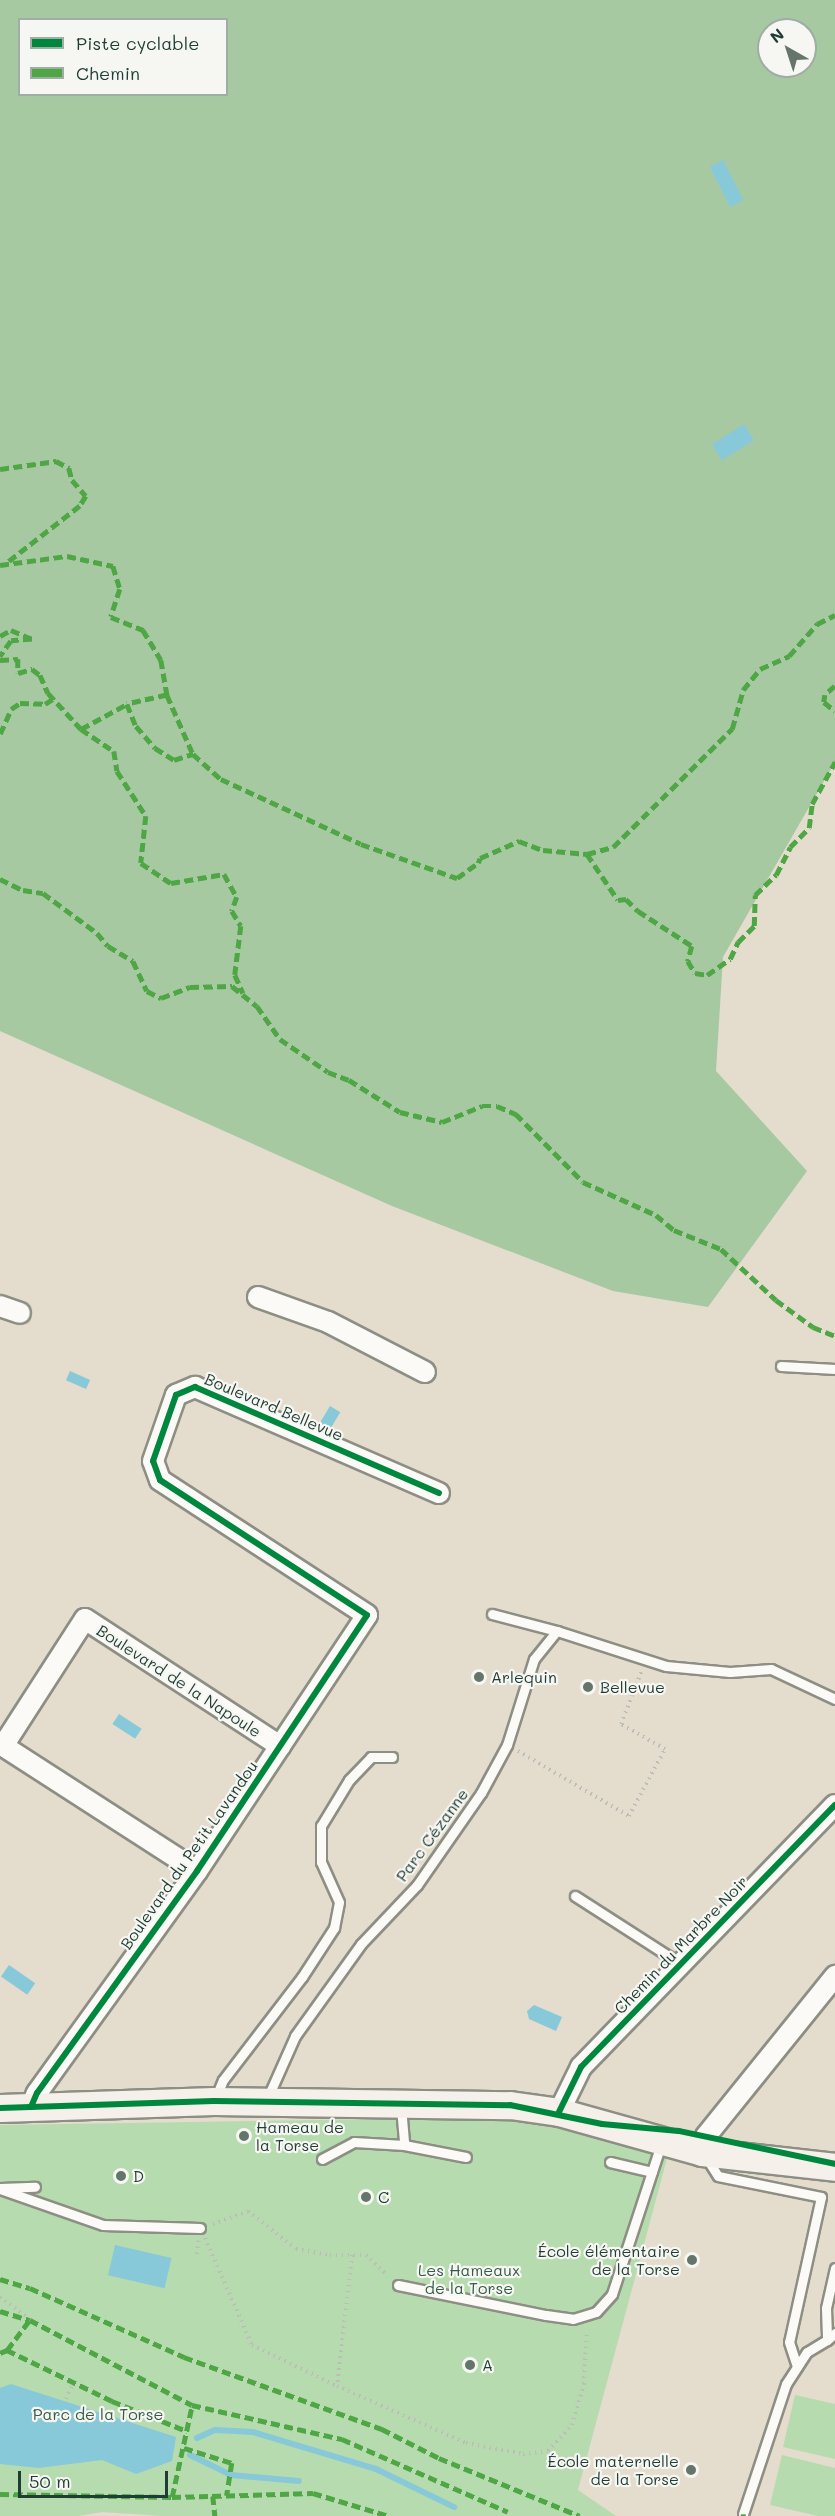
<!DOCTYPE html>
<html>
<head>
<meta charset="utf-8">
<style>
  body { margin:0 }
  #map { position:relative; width:835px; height:2516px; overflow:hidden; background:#e4dccc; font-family:Mali,sans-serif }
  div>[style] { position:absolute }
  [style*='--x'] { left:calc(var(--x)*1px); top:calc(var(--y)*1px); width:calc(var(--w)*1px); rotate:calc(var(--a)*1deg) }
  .green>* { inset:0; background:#b6dbae }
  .forest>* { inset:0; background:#a6c9a2 }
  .water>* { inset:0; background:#88c9d9; transform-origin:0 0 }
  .stream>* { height:6px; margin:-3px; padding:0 3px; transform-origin:3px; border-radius:3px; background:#88c9d9 }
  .path>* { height:4px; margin-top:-2px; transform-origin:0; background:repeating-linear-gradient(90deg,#bcbdb9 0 1.5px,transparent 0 6px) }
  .roads { filter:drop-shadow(2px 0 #8d8e84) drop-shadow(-2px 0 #8d8e84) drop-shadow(0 2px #8d8e84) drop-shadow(0 -2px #8d8e84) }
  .lane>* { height:9px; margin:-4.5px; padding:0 4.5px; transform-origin:4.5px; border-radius:4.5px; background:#fbfaf7 }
  .street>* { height:20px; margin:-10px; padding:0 10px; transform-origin:10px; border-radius:10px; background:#fbfaf7 }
  .secondary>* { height:27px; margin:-13.5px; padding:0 13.5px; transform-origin:13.5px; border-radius:13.5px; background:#f5f0ea }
  .quiet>* { height:4.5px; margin-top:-2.25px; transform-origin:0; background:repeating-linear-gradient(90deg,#4fa644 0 9px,transparent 0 13.5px) }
  .cycleway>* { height:6px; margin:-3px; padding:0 3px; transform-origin:3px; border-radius:3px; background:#00873e }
  .dots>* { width:16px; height:16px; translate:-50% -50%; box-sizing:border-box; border:3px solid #f6f6f2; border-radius:50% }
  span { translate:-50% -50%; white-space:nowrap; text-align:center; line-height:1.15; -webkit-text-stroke:4.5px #f6f6f2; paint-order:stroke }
  .street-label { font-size:16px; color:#1f3d34 }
  .poi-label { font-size:16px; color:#1f3d34 }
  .left { translate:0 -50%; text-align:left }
  .right { translate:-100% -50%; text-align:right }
  .park-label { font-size:16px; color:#365c48 }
  .legend { position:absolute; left:18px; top:18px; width:210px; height:78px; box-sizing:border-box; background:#f6f6f2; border:2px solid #a0aca6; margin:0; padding:8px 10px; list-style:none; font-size:18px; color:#1f3d34 }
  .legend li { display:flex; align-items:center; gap:12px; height:30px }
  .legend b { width:30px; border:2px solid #a0aca6 }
  .north { position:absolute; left:757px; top:18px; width:60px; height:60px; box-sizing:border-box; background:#f6f6f2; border:2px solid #a0aca6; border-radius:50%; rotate:321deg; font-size:16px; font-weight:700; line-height:24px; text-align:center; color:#1f3d34 }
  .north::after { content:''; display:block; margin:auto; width:21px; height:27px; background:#647569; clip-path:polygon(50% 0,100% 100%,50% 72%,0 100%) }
  .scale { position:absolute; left:18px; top:2471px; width:150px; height:27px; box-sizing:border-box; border:3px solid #1f3d34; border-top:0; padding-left:8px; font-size:18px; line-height:21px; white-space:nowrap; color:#1f3d34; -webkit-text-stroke:4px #f6f6f2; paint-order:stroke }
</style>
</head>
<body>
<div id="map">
  <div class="green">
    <div style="clip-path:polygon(515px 2117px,669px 2151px,578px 2490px,616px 2516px,163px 2516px,102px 2512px,79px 2516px,0 2516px,0 2125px)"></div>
    <div style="clip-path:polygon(795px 2395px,835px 2404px,835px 2459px,783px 2447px)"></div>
    <div style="clip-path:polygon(782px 2455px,835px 2468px,835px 2516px,818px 2516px,770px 2505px)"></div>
  </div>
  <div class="forest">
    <div style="clip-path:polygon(evenodd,0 0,835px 0,835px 762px,723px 957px,716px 1071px,807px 1171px,708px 1307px,613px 1291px,392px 1206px,0 1031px,0 0,20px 20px,226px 20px,226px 94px,20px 94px,20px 20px,0 0,769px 30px,805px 30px,805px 66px,769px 66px,769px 30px)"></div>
  </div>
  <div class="water">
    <div style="left:723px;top:160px;width:45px;height:15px;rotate:63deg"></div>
    <div style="left:744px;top:424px;width:19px;height:38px;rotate:58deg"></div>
    <div style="left:70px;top:1371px;width:22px;height:10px;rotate:24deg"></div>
    <div style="left:330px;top:1406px;width:12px;height:23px;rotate:31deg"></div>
    <div style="left:119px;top:1714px;width:27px;height:12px;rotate:33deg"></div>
    <div style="left:9px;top:1965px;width:32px;height:14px;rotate:35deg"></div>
    <div style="clip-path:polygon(534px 2005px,562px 2017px,556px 2031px,529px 2019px,527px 2011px)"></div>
    <div style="left:115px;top:2245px;width:58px;height:31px;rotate:13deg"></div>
    <div style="clip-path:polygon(11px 2384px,176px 2437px,172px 2461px,136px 2474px,102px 2460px,39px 2468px,0 2464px,0 2388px)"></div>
  </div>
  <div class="stream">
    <div style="--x:197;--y:2438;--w:20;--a:-24"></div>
    <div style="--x:215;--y:2430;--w:38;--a:3"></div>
    <div style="--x:253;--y:2432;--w:128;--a:16.7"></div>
    <div style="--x:376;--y:2469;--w:87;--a:26"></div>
    <div style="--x:190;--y:2455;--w:46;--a:26"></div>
    <div style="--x:231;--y:2475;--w:68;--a:5"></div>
  </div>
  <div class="path">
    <div style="--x:518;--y:1751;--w:129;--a:30.4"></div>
    <div style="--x:629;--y:1816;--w:76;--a:-61.8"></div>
    <div style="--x:665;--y:1749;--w:51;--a:-150.4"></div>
    <div style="--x:621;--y:1724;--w:58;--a:-68.7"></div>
    <div style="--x:213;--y:2224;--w:37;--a:-20"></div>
    <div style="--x:248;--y:2211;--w:61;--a:38.4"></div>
    <div style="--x:296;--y:2249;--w:35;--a:10"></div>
    <div style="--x:330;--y:2255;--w:36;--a:0"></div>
    <div style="--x:366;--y:2255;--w:30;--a:44"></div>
    <div style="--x:205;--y:2238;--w:117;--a:66.3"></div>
    <div style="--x:252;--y:2345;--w:94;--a:25.8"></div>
    <div style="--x:197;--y:2254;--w:14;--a:-82"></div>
    <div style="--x:352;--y:2255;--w:132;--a:96.5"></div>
    <div style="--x:337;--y:2386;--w:141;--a:23.8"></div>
    <div style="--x:466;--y:2443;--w:58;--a:10.9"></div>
    <div style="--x:523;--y:2454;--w:25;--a:-7"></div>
    <div style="--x:548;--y:2451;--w:35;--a:-47"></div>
    <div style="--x:572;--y:2425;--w:43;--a:-73.7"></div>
    <div style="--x:584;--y:2384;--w:54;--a:-86.8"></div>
    <div style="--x:0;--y:2297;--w:38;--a:37"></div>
    <div style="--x:66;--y:2399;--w:17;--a:-66"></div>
  </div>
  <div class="roads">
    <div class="lane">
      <div style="--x:781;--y:1366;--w:54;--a:3.2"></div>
      <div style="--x:492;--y:1614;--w:67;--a:14.7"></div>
      <div style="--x:575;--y:1896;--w:126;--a:32.7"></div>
      <div style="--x:216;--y:2097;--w:18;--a:-68"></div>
      <div style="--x:223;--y:2080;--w:130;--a:-52.5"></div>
      <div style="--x:302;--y:1977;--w:59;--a:-56.9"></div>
      <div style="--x:334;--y:1928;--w:26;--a:-79"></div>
      <div style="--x:339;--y:1902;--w:44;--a:-114.2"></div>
      <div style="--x:321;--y:1862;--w:36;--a:-90"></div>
      <div style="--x:321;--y:1826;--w:54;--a:-58.7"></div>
      <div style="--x:349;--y:1780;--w:32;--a:-46"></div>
      <div style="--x:371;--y:1757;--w:21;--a:0"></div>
      <div style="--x:267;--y:2099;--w:69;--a:-66"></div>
      <div style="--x:295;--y:2036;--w:113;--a:-54.3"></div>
      <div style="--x:361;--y:1944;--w:81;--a:-46.5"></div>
      <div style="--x:417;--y:1885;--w:112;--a:-55.2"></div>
      <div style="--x:481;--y:1793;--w:55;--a:-61.6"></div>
      <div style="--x:507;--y:1745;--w:90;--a:-72.6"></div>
      <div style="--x:534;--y:1659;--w:36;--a:-51"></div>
      <div style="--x:557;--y:1631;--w:114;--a:17.8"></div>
      <div style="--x:666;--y:1666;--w:64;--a:5.4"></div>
      <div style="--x:730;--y:1672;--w:41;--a:-4.2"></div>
      <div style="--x:771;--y:1669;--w:71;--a:25.1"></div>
      <div style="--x:401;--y:2107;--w:38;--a:85"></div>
      <div style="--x:404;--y:2145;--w:63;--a:11"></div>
      <div style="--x:706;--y:2157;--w:22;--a:58"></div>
      <div style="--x:718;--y:2176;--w:105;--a:11.5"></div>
      <div style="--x:821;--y:2197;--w:148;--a:102.4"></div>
      <div style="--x:789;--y:2342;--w:26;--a:72"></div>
      <div style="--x:322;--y:2159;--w:36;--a:-28"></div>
      <div style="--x:354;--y:2142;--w:50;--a:3.4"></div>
      <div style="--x:610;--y:2162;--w:43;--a:13.4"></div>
      <div style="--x:0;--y:2188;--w:35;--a:-2"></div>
      <div style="--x:0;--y:2189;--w:109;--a:19.3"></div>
      <div style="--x:103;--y:2225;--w:97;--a:1.8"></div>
      <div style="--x:835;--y:2268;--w:41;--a:102.7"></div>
      <div style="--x:826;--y:2308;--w:32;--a:88"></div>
      <div style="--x:827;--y:2340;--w:11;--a:-41"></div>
      <div style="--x:398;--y:2285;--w:151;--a:11.5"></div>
      <div style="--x:546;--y:2315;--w:27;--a:8"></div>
      <div style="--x:573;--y:2319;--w:24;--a:-17"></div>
      <div style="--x:596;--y:2312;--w:24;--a:-48"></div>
      <div style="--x:612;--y:2294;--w:158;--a:-71.9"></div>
      <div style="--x:743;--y:2514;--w:137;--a:-71.7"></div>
      <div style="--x:786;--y:2384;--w:38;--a:-57"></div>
      <div style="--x:807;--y:2352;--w:23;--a:-31"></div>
    </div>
    <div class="street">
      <div style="--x:258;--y:1297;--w:74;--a:19.7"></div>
      <div style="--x:328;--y:1322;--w:109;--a:27.3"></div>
      <div style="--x:0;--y:1306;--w:21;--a:19"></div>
      <div style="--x:0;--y:1744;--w:234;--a:32.8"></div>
      <div style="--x:3;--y:1746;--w:151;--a:-57.2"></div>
      <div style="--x:85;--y:1619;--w:233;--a:33.1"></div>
      <div style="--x:31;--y:2107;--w:15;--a:-67"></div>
      <div style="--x:37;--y:2093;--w:274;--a:-54.2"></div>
      <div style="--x:197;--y:1871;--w:307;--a:-56.4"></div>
      <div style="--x:367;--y:1615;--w:247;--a:-146.9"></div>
      <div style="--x:160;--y:1480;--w:20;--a:-110"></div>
      <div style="--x:153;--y:1461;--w:70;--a:-70.8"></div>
      <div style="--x:176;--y:1395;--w:21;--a:-23"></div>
      <div style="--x:195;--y:1387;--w:266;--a:23.5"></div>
      <div style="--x:559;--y:2112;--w:50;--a:-63.9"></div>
      <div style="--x:581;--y:2067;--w:365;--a:-45.9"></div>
      <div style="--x:702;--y:2152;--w:16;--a:-76"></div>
      <div style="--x:706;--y:2136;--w:206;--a:-51.1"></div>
    </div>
    <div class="secondary">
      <div style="--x:0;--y:2108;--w:214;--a:-1.9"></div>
      <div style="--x:214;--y:2101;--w:296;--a:0.8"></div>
      <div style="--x:510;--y:2105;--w:49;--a:8.1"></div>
      <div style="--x:559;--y:2112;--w:148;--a:15.6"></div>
      <div style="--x:702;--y:2152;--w:134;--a:6.4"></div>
    </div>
  </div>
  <div class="quiet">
    <div style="--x:0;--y:469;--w:57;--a:-8.1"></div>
    <div style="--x:56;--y:461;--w:15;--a:28"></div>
    <div style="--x:69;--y:468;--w:12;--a:76"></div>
    <div style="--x:72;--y:480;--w:21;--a:49"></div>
    <div style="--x:86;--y:496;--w:12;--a:121"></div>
    <div style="--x:80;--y:506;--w:93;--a:142"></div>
    <div style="--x:0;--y:565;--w:68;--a:-7.7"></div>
    <div style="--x:67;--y:556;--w:47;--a:12.3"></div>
    <div style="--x:113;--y:566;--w:24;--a:73"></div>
    <div style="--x:120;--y:589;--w:29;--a:108"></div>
    <div style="--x:111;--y:617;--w:35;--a:22"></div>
    <div style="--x:143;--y:630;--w:35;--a:59"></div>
    <div style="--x:161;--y:660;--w:36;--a:80"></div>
    <div style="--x:167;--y:695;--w:41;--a:167.3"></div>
    <div style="--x:127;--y:704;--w:24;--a:68"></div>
    <div style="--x:136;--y:726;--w:29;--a:49"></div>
    <div style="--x:155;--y:748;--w:22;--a:32"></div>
    <div style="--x:174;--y:760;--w:20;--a:-18"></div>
    <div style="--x:0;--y:636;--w:13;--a:-29"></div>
    <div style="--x:11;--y:630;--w:23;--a:23"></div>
    <div style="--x:32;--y:639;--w:21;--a:175"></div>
    <div style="--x:11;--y:641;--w:19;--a:125"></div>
    <div style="--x:0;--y:660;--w:18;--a:-3"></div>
    <div style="--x:18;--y:659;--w:14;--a:90"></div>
    <div style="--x:18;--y:673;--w:15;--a:-16"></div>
    <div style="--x:32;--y:669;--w:10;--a:37"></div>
    <div style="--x:40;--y:675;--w:20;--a:66"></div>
    <div style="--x:48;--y:693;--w:49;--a:47.5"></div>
    <div style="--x:81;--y:729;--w:52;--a:-28.5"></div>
    <div style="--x:835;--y:686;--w:13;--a:138"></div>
    <div style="--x:825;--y:695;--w:7;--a:98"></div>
    <div style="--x:824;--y:702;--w:14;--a:39"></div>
    <div style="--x:167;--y:695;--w:64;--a:66.2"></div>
    <div style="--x:193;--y:754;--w:38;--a:42"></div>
    <div style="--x:221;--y:779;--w:154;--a:24.9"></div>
    <div style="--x:361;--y:844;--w:102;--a:19.5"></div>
    <div style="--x:457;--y:878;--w:26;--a:-36"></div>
    <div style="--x:478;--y:863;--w:5;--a:-68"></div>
    <div style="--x:480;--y:858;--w:43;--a:-23.6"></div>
    <div style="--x:519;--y:841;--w:26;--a:21"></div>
    <div style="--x:543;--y:850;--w:44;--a:5.2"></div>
    <div style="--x:587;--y:854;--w:27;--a:-15"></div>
    <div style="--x:613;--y:847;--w:168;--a:-44.8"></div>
    <div style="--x:732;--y:729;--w:41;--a:-74.2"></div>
    <div style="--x:743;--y:690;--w:27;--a:-51"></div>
    <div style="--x:760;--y:669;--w:32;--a:-24"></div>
    <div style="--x:789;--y:656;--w:43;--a:-48.8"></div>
    <div style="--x:817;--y:624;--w:20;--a:-27"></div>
    <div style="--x:81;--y:729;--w:40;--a:34"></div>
    <div style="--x:114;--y:751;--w:20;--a:81"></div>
    <div style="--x:117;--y:771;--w:54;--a:57.2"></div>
    <div style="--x:146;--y:816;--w:47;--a:96.1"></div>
    <div style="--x:141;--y:863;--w:36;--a:34"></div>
    <div style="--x:171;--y:883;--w:54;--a:-9.6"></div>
    <div style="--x:224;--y:874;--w:26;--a:61"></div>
    <div style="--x:237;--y:897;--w:15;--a:110"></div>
    <div style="--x:232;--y:911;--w:17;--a:59"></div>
    <div style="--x:241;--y:926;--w:49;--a:97"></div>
    <div style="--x:235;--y:975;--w:20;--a:66"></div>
    <div style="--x:0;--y:734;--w:27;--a:-66"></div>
    <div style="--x:11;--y:709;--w:11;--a:-34"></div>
    <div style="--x:20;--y:703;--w:25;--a:2"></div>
    <div style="--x:45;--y:704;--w:11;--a:-34"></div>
    <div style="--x:587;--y:854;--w:55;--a:56"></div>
    <div style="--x:618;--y:900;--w:8;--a:-7"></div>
    <div style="--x:626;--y:899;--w:17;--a:45"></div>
    <div style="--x:638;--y:911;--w:64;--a:32.9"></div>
    <div style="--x:692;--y:946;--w:16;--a:105"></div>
    <div style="--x:688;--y:961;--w:14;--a:60"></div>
    <div style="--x:695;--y:973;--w:12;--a:9"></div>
    <div style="--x:707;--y:975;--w:28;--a:-35"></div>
    <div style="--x:730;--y:959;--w:19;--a:-65"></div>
    <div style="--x:738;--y:942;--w:23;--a:-45"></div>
    <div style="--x:754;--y:926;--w:31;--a:-88"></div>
    <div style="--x:755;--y:895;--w:29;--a:-44"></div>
    <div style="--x:776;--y:875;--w:31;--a:-63"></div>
    <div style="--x:790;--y:847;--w:27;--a:-45"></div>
    <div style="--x:809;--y:828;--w:24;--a:-83"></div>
    <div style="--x:812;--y:804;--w:48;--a:-61.3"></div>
    <div style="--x:0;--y:879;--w:25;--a:26"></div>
    <div style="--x:23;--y:890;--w:20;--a:9"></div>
    <div style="--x:43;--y:893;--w:67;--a:36.5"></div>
    <div style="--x:97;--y:933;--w:17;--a:50"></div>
    <div style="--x:108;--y:946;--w:29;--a:31"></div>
    <div style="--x:133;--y:961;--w:33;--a:65"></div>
    <div style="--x:147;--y:991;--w:16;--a:27"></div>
    <div style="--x:161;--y:998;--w:31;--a:-21"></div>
    <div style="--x:190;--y:987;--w:42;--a:-1.4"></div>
    <div style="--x:232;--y:986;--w:32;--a:39"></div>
    <div style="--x:257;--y:1006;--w:40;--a:55.1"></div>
    <div style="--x:280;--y:1039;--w:58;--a:34.5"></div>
    <div style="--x:328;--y:1072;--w:22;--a:21"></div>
    <div style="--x:349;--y:1080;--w:60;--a:32.1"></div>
    <div style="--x:400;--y:1112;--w:43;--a:13.4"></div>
    <div style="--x:442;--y:1122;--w:43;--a:-21.8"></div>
    <div style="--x:482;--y:1106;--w:15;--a:0"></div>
    <div style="--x:497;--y:1106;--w:21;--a:23"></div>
    <div style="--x:516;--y:1114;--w:95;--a:45.4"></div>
    <div style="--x:583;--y:1182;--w:80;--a:24.3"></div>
    <div style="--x:656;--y:1215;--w:23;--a:40"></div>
    <div style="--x:674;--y:1230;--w:51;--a:22"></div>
    <div style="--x:721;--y:1249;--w:75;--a:42.8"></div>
    <div style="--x:776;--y:1300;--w:46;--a:36.1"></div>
    <div style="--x:813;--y:1327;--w:24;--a:22"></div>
    <div style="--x:0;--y:2279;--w:31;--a:17"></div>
    <div style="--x:30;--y:2288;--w:169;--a:24.1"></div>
    <div style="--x:184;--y:2357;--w:211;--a:20"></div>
    <div style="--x:382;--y:2429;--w:64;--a:27"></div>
    <div style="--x:439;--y:2458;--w:152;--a:22.4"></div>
    <div style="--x:0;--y:2311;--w:31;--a:17"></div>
    <div style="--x:30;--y:2320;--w:183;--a:27.7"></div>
    <div style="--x:7;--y:2350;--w:117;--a:25.9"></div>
    <div style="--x:112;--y:2401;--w:81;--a:21.8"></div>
    <div style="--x:0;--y:2353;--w:8;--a:-23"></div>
    <div style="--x:7;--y:2350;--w:38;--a:-53"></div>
    <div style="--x:184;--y:2448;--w:50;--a:17.4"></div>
    <div style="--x:232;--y:2463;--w:33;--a:99"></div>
    <div style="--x:0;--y:2494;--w:172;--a:1"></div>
    <div style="--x:172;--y:2497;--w:141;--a:-1.6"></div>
    <div style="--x:313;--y:2493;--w:79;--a:16.8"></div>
    <div style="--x:213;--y:2496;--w:20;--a:84"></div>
    <div style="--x:172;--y:2497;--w:94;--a:-77.7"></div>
    <div style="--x:192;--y:2405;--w:154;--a:12.8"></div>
    <div style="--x:342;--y:2439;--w:181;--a:23.7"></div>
    <div style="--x:743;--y:2516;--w:2;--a:-90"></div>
  </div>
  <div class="cycleway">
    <div style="--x:31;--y:2107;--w:15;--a:-67"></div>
    <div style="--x:37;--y:2093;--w:274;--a:-54.2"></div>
    <div style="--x:197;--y:1871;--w:307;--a:-56.4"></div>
    <div style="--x:367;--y:1615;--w:247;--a:-146.9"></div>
    <div style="--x:160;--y:1480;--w:20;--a:-110"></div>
    <div style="--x:153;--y:1461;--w:70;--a:-70.8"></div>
    <div style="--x:176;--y:1395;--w:21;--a:-23"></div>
    <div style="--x:195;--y:1387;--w:266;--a:23.5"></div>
    <div style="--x:0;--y:2108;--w:214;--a:-1.9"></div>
    <div style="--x:214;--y:2101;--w:296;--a:0.8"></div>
    <div style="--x:510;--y:2105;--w:94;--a:11.7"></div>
    <div style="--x:602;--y:2124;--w:77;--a:5.2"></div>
    <div style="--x:679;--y:2131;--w:159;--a:11.9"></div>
    <div style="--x:559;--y:2112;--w:50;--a:-63.9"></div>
    <div style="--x:581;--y:2067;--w:365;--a:-45.9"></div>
  </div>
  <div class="dots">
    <div style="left:479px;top:1677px;background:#647569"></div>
    <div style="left:588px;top:1687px;background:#647569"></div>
    <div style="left:244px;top:2136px;background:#647569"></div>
    <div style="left:121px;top:2176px;background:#647569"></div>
    <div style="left:366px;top:2197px;background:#647569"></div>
    <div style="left:692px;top:2260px;background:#647569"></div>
    <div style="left:470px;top:2365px;background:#647569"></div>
    <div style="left:691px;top:2470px;background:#647569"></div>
  </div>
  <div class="street-label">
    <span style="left:274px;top:1407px;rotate:23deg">Boulevard Bellevue</span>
    <span style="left:179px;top:1681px;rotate:33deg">Boulevard de la Napoule</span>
    <span style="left:432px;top:1835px;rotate:-54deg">Parc Cézanne</span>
    <span style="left:189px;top:1855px;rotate:-55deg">Boulevard du Petit Lavandou</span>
    <span style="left:681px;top:1945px;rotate:-46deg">Chemin du Marbre Noir</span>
  </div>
  <div class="poi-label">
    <span class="left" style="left:491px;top:1677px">Arlequin</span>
    <span class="left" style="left:600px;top:1687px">Bellevue</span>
    <span class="left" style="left:256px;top:2136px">Hameau de<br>la Torse</span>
    <span class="left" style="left:133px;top:2176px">D</span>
    <span class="left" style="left:378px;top:2197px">C</span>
    <span class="right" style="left:680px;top:2260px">École élémentaire<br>de la Torse</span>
    <span class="left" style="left:482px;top:2365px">A</span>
    <span class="right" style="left:679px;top:2470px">École maternelle<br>de la Torse</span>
  </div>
  <div class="park-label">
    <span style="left:469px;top:2279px">Les Hameaux<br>de la Torse</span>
    <span style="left:98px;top:2414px">Parc de la Torse</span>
  </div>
  <ul class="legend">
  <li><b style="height:8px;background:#00873e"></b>Piste cyclable</li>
  <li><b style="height:8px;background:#4fa644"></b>Chemin</li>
  </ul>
  <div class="north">N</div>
  <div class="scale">50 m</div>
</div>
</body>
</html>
